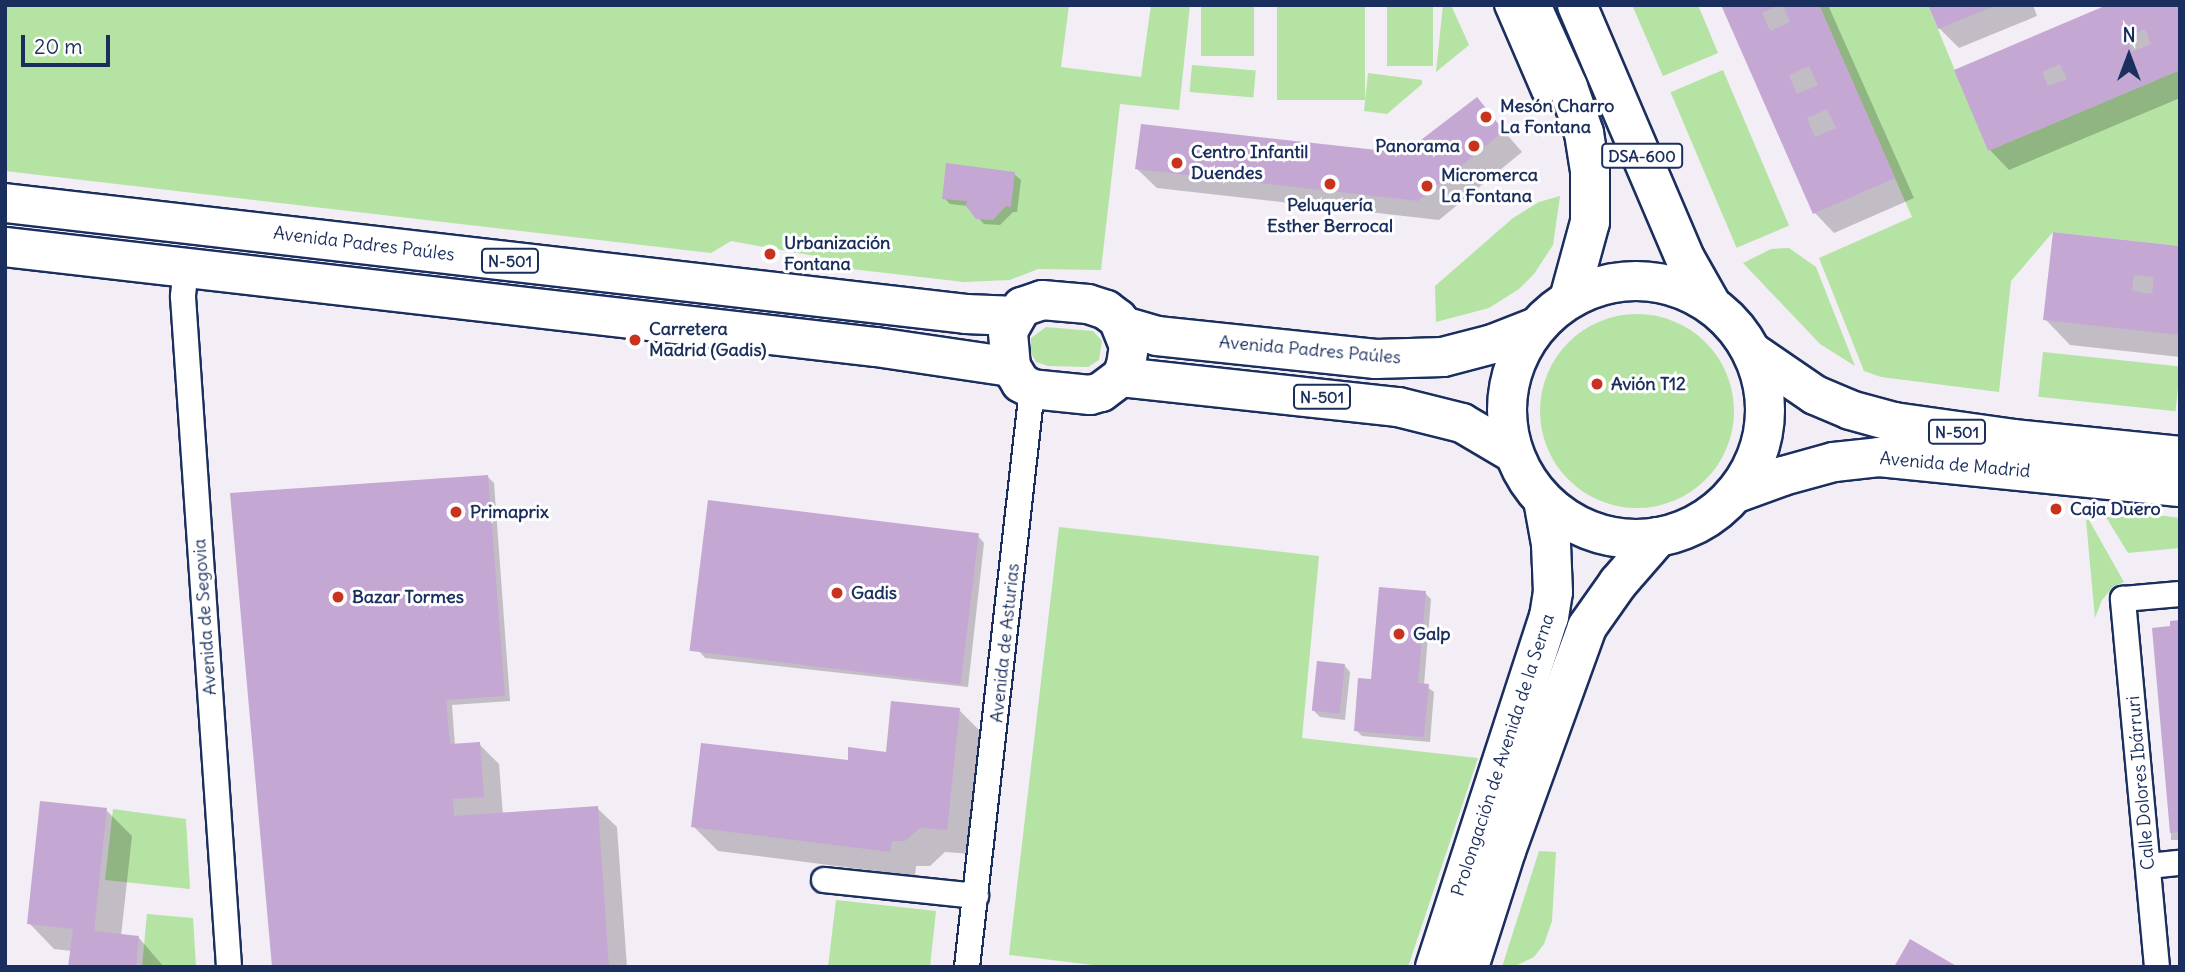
<!DOCTYPE html>
<html>
<head>
<meta charset="utf-8">
<style>
  body { margin:0 }
  #map { position:relative; width:2185px; height:972px; overflow:hidden; background:#f3edf6; font-family:Delius,sans-serif }
  div>[style] { position:absolute }
  [style*='--x'] { left:calc(var(--x)*1px); top:calc(var(--y)*1px); width:calc(var(--w)*1px); rotate:calc(var(--a)*1deg) }
  .green>* { inset:0; background:#b4e3a3; transform-origin:0 0 }
  .round { border-radius:50% }
  .shadow>* { inset:0; background:#0003; transform-origin:0 0 }
  .building>* { inset:0; background:#c5a7d4; transform-origin:0 0 }
  .roads { filter:drop-shadow(2px 0 #1b2f5e) drop-shadow(-2px 0 #1b2f5e) drop-shadow(0 2px #1b2f5e) drop-shadow(0 -2px #1b2f5e) }
  .minor>* { height:24px; margin:-12px; padding:0 12px; transform-origin:12px; border-radius:12px; background:#fff }
  .primary>* { height:38px; margin:-19px; padding:0 19px; transform-origin:19px; border-radius:19px; background:#fff }
  .trunk>* { height:38px; margin:-19px; padding:0 19px; transform-origin:19px; border-radius:19px; background:#fff }
  .trunk>.ring { margin:-19px; padding:0; box-sizing:content-box; background:none; border:38px solid #fff; border-radius:50% }
  .dots>* { width:19px; height:19px; translate:-50% -50%; box-sizing:border-box; border:4px solid #fff; border-radius:50% }
  span { translate:-50% -50%; white-space:nowrap; text-align:center; line-height:1.15; -webkit-text-stroke:6px #fff; paint-order:stroke }
  .shield-label span { padding:2px 5px; background:#fff; border:2px solid; border-radius:5px; -webkit-text-stroke-width:0 }
  .shield-label { font-size:16px; color:#1b2f5e; font-weight:700 }
  .poi-label { font-size:18px; color:#1b2f5e; font-weight:700 }
  .left { translate:0 -50%; text-align:left }
  .right { translate:-100% -50%; text-align:right }
  .street-label { font-size:18px; color:#1b2f5e }
  .frame { position:absolute; inset:0; border:7px solid #1b2f5e; pointer-events:none }
  .north { position:absolute; left:2094px; top:21px; width:70px; height:70px; -webkit-text-stroke:5px #fff; paint-order:stroke; rotate:0deg; font-size:19px; font-weight:700; line-height:28px; text-align:center; color:#1b2f5e }
  .north::after { content:''; display:block; margin:auto; width:24px; height:32px; background:#1b2f5e; clip-path:polygon(50% 0,100% 100%,50% 72%,0 100%) }
  .scale { position:absolute; left:21px; top:35px; width:89px; height:32px; box-sizing:border-box; border:4px solid #1b2f5e; border-top:0; padding-left:9px; font-size:21px; line-height:24px; white-space:nowrap; color:#1b2f5e; -webkit-text-stroke:5px #fff; paint-order:stroke }
</style>
</head>
<body>
<div id="map">
  <div class="green">
    <div style="clip-path:polygon(5px 5px,1069px 5px,1061px 67px,1141px 77px,1151px 5px,1190px 5px,1179px 110px,1120px 104px,1101px 270px,1038px 269px,1010px 280px,964px 282px,851px 269px,832px 259px,731px 241px,711px 253px,5px 171px)"></div>
    <div style="left:1201px;top:5px;width:53px;height:51px"></div>
    <div style="left:1277px;top:5px;width:88px;height:95px"></div>
    <div style="left:1387px;top:5px;width:46px;height:61px"></div>
    <div style="clip-path:polygon(1443px 5px,1451px 5px,1469px 45px,1436px 72px)"></div>
    <div style="clip-path:polygon(1632px 5px,1698px 5px,1718px 53px,1663px 76px)"></div>
    <div style="clip-path:polygon(1819px 5px,1928px 5px,1988px 151px,2180px 70px,2180px 246px,2053px 232px,2011px 281px,1999px 392px,1881px 377px,1864px 371px,1819px 258px,1912px 217px)"></div>
    <div style="left:1192px;top:65px;width:64px;height:27px;rotate:5deg"></div>
    <div style="left:1723px;top:70px;width:169px;height:57px;rotate:67deg"></div>
    <div style="clip-path:polygon(1368px 73px,1422px 80px,1422px 84px,1387px 114px,1364px 111px)"></div>
    <div style="clip-path:polygon(1560px 196px,1553px 245px,1534px 274px,1519px 289px,1489px 308px,1436px 322px,1435px 286px,1513px 218px,1539px 202px)"></div>
    <div style="clip-path:polygon(1789px 248px,1816px 267px,1855px 366px,1820px 344px,1743px 263px,1771px 249px)"></div>
    <div class="round" style="left:1540px;top:314px;width:194px;height:194px"></div>
    <div style="clip-path:polygon(1046px 327px,1093px 331px,1102px 341px,1099px 360px,1088px 367px,1048px 366px,1036px 362px,1030px 351px,1031px 338px)"></div>
    <div style="left:2043px;top:352px;width:138px;height:45px;rotate:6deg"></div>
    <div style="clip-path:polygon(2165px 516px,2180px 518px,2180px 548px,2128px 553px,2106px 517px)"></div>
    <div style="clip-path:polygon(2086px 520px,2089px 520px,2124px 582px,2113px 587px,2102px 600px,2095px 618px)"></div>
    <div style="clip-path:polygon(1059px 527px,1319px 556px,1302px 738px,1478px 758px,1408px 967px,1110px 967px,1009px 955px)"></div>
    <div style="clip-path:polygon(113px 809px,186px 819px,190px 889px,105px 880px)"></div>
    <div style="clip-path:polygon(1539px 851px,1556px 852px,1552px 921px,1544px 944px,1534px 957px,1513px 967px,1502px 967px)"></div>
    <div style="clip-path:polygon(836px 900px,936px 911px,930px 967px,828px 967px)"></div>
    <div style="clip-path:polygon(147px 914px,193px 918px,196px 967px,142px 967px)"></div>
  </div>
  <div class="shadow">
    <div style="clip-path:polygon(1723px 5px,1828px 5px,1914px 198px,1834px 233px,1815px 213px)"></div>
    <div style="clip-path:polygon(1930px 5px,2033px 5px,2037px 16px,1959px 48px,1939px 28px)"></div>
    <div style="clip-path:polygon(2180px 5px,2180px 98px,2009px 170px,1990px 150px,1956px 71px)"></div>
    <div style="clip-path:polygon(1477px 100px,1522px 152px,1439px 220px,1157px 188px,1137px 169px,1404px 155px)"></div>
    <div style="clip-path:polygon(1014px 174px,1021px 180px,1017px 212px,1013px 212px,1000px 225px,984px 224px,968px 206px,950px 204px,944px 198px)"></div>
    <div style="clip-path:polygon(2180px 248px,2180px 357px,2070px 345px,2045px 319px)"></div>
    <div style="clip-path:polygon(488px 477px,494px 483px,510px 701px,452px 705px,455px 746px,479px 744px,499px 764px,503px 815px,597px 808px,617px 827px,627px 967px,273px 967px)"></div>
    <div style="clip-path:polygon(978px 536px,984px 543px,968px 687px,705px 658px,699px 651px)"></div>
    <div style="clip-path:polygon(1425px 593px,1431px 599px,1424px 685px,1434px 692px,1430px 742px,1362px 736px,1356px 730px,1373px 681px)"></div>
    <div style="left:2180px;top:622px;width:218px;height:9px;rotate:90deg"></div>
    <div style="clip-path:polygon(1344px 665px,1350px 672px,1345px 720px,1320px 717px,1314px 711px)"></div>
    <div style="clip-path:polygon(959px 710px,984px 735px,972px 854px,945px 852px,930px 866px,916px 866px,915px 876px,718px 851px,693px 826px,849px 762px,888px 754px)"></div>
    <div style="clip-path:polygon(106px 810px,132px 836px,121px 936px,139px 938px,164px 967px,70px 967px,72px 951px,54px 949px,29px 923px)"></div>
  </div>
  <div class="building">
    <div style="clip-path:polygon(evenodd,1721px 5px,1779px 5px,1762px 13px,1770px 31px,1790px 22px,1783px 5px,1819px 5px,1895px 178px,1813px 214px,1721px 5px,1809px 66px,1818px 85px,1797px 94px,1789px 75px,1809px 66px,1721px 5px,1827px 109px,1836px 128px,1815px 137px,1807px 118px,1827px 109px)"></div>
    <div style="clip-path:polygon(1928px 5px,1997px 5px,1938px 29px)"></div>
    <div style="clip-path:polygon(evenodd,2107px 5px,2180px 5px,2180px 70px,1988px 151px,1954px 70px,2107px 5px,2145px 29px,2151px 44px,2132px 52px,2126px 37px,2145px 29px,2107px 5px,2060px 64px,2067px 79px,2048px 86px,2042px 72px,2060px 64px)"></div>
    <div style="clip-path:polygon(1477px 97px,1504px 131px,1418px 201px,1135px 169px,1141px 124px,1404px 153px)"></div>
    <div style="clip-path:polygon(946px 163px,1015px 172px,1011px 207px,1006px 206px,993px 220px,976px 219px,966px 206px,967px 201px,942px 199px)"></div>
    <div style="clip-path:polygon(evenodd,2053px 232px,2180px 246px,2180px 335px,2043px 320px,2053px 232px,2134px 275px,2154px 277px,2152px 294px,2132px 291px,2134px 275px)"></div>
    <div style="clip-path:polygon(488px 475px,505px 696px,446px 700px,450px 744px,480px 742px,484px 797px,453px 799px,454px 816px,598px 806px,609px 967px,272px 967px,230px 493px)"></div>
    <div style="left:708px;top:500px;width:273px;height:152px;rotate:7deg"></div>
    <div style="clip-path:polygon(1379px 587px,1426px 591px,1418px 683px,1429px 684px,1424px 737px,1354px 731px,1358px 678px,1371px 679px)"></div>
    <div style="clip-path:polygon(2180px 620px,2180px 832px,2170px 833px,2152px 628px,2170px 626px,2170px 621px)"></div>
    <div style="left:1317px;top:661px;width:28px;height:50px;rotate:6deg"></div>
    <div style="clip-path:polygon(891px 701px,960px 708px,947px 830px,920px 828px,905px 841px,892px 841px,890px 852px,691px 827px,701px 743px,848px 760px,848px 747px,886px 752px)"></div>
    <div style="clip-path:polygon(40px 801px,107px 808px,94px 931px,139px 936px,136px 967px,68px 967px,73px 929px,27px 924px)"></div>
    <div style="clip-path:polygon(1910px 939px,1958px 967px,1894px 967px)"></div>
  </div>
  <div class="roads">
    <div class="minor">
      <div style="--x:1507;--y:5;--w:94;--a:66.7"></div>
      <div style="--x:186;--y:267;--w:30;--a:96"></div>
      <div style="--x:183;--y:297;--w:672;--a:86.07"></div>
      <div style="--x:2149;--y:866;--w:31;--a:-6"></div>
      <div style="--x:824;--y:880;--w:153;--a:6"></div>
      <div style="--x:967;--y:967;--w:582;--a:-83.58"></div>
      <div style="--x:2157;--y:967;--w:370;--a:-95.3"></div>
      <div style="--x:2123;--y:599;--w:57;--a:-5"></div>
    </div>
    <div class="primary">
      <div style="--x:1531;--y:5;--w:90;--a:65.7"></div>
      <div style="--x:1568;--y:87;--w:49;--a:70.8"></div>
      <div style="--x:1584;--y:133;--w:36;--a:81"></div>
      <div style="--x:1590;--y:169;--w:53;--a:90"></div>
      <div style="--x:1590;--y:222;--w:80;--a:105.3"></div>
      <div style="--x:1577;--y:5;--w:277;--a:66.9"></div>
      <div style="--x:1686;--y:260;--w:51;--a:60.4"></div>
      <div style="--x:1435;--y:967;--w:368;--a:-72"></div>
      <div style="--x:1549;--y:617;--w:25;--a:-81"></div>
      <div style="--x:1553;--y:592;--w:48;--a:-92.4"></div>
      <div style="--x:1551;--y:544;--w:45;--a:-100.3"></div>
      <div style="--x:1469;--y:967;--w:122;--a:-72.3"></div>
      <div style="--x:1506;--y:851;--w:238;--a:-70.1"></div>
      <div style="--x:1587;--y:627;--w:54;--a:-54.8"></div>
      <div style="--x:1618;--y:583;--w:61;--a:-49"></div>
    </div>
    <div class="trunk">
      <div style="--x:5;--y:203;--w:967;--a:6.59"></div>
      <div style="--x:966;--y:314;--w:48;--a:2.4"></div>
      <div style="--x:5;--y:247;--w:877;--a:6.55"></div>
      <div style="--x:876;--y:347;--w:136;--a:8.4"></div>
      <div class="ring" style="left:1507px;top:281px;width:220px;height:220px"></div>
      <div style="--x:1042;--y:300;--w:46;--a:5"></div>
      <div style="--x:1088;--y:304;--w:19;--a:18"></div>
      <div style="--x:1106;--y:310;--w:15;--a:37"></div>
      <div style="--x:1118;--y:319;--w:29;--a:68"></div>
      <div style="--x:1129;--y:346;--w:20;--a:99"></div>
      <div style="--x:1126;--y:366;--w:12;--a:114"></div>
      <div style="--x:1121;--y:377;--w:25;--a:143"></div>
      <div style="--x:1101;--y:392;--w:11;--a:165"></div>
      <div style="--x:1090;--y:395;--w:58;--a:-174.1"></div>
      <div style="--x:1032;--y:389;--w:13;--a:-151"></div>
      <div style="--x:1021;--y:383;--w:19;--a:-122"></div>
      <div style="--x:1011;--y:367;--w:36;--a:-95"></div>
      <div style="--x:1008;--y:331;--w:28;--a:-60"></div>
      <div style="--x:1022;--y:307;--w:21;--a:-19"></div>
      <div style="--x:1123;--y:326;--w:35;--a:16"></div>
      <div style="--x:1157;--y:336;--w:220;--a:6"></div>
      <div style="--x:1376;--y:359;--w:67;--a:-1.7"></div>
      <div style="--x:1443;--y:357;--w:52;--a:-14.6"></div>
      <div style="--x:1493;--y:344;--w:46;--a:-21.6"></div>
      <div style="--x:1752;--y:352;--w:76;--a:34.3"></div>
      <div style="--x:1815;--y:395;--w:38;--a:23"></div>
      <div style="--x:1850;--y:410;--w:46;--a:15.3"></div>
      <div style="--x:1894;--y:422;--w:120;--a:8.1"></div>
      <div style="--x:2013;--y:439;--w:168;--a:5.8"></div>
      <div style="--x:1121;--y:377;--w:279;--a:6.2"></div>
      <div style="--x:1398;--y:407;--w:66;--a:14"></div>
      <div style="--x:1462;--y:423;--w:59;--a:30.5"></div>
      <div style="--x:1734;--y:494;--w:52;--a:-20.2"></div>
      <div style="--x:1783;--y:476;--w:53;--a:-15.4"></div>
      <div style="--x:1834;--y:462;--w:45;--a:-6.3"></div>
      <div style="--x:1879;--y:457;--w:302;--a:5.7"></div>
    </div>
  </div>
  <div class="dots">
    <div style="left:1486px;top:117px;background:#c8321e"></div>
    <div style="left:1474px;top:146px;background:#c8321e"></div>
    <div style="left:1177px;top:163px;background:#c8321e"></div>
    <div style="left:1330px;top:184px;background:#c8321e"></div>
    <div style="left:1427px;top:186px;background:#c8321e"></div>
    <div style="left:770px;top:254px;background:#c8321e"></div>
    <div style="left:635px;top:340px;background:#c8321e"></div>
    <div style="left:1597px;top:384px;background:#c8321e"></div>
    <div style="left:2056px;top:509px;background:#c8321e"></div>
    <div style="left:456px;top:512px;background:#c8321e"></div>
    <div style="left:837px;top:593px;background:#c8321e"></div>
    <div style="left:338px;top:597px;background:#c8321e"></div>
    <div style="left:1399px;top:634px;background:#c8321e"></div>
  </div>
  <div class="shield-label">
    <span style="left:1642px;top:156px">DSA-600</span>
    <span style="left:510px;top:261px">N-501</span>
    <span style="left:1322px;top:397px">N-501</span>
    <span style="left:1957px;top:432px">N-501</span>
  </div>
  <div class="poi-label">
    <span class="left" style="left:1500px;top:117px">Mesón Charro<br>La Fontana</span>
    <span class="right" style="left:1460px;top:146px">Panorama</span>
    <span class="left" style="left:1191px;top:163px">Centro Infantil<br>Duendes</span>
    <span class="left" style="left:1441px;top:186px">Micromerca<br>La Fontana</span>
    <span style="left:1330px;top:216px">Peluquería<br>Esther Berrocal</span>
    <span class="left" style="left:784px;top:254px">Urbanización<br>Fontana</span>
    <span class="left" style="left:649px;top:340px">Carretera<br>Madrid (Gadis)</span>
    <span class="left" style="left:1611px;top:384px">Avión T12</span>
    <span class="left" style="left:2070px;top:509px">Caja Duero</span>
    <span class="left" style="left:470px;top:512px">Primaprix</span>
    <span class="left" style="left:851px;top:593px">Gadis</span>
    <span class="left" style="left:352px;top:597px">Bazar Tormes</span>
    <span class="left" style="left:1413px;top:634px">Galp</span>
  </div>
  <div class="street-label">
    <span style="left:364px;top:244px;rotate:7deg">Avenida Padres Paúles</span>
    <span style="left:1310px;top:350px;rotate:5deg">Avenida Padres Paúles</span>
    <span style="left:1955px;top:465px;rotate:5deg">Avenida de Madrid</span>
    <span style="left:205px;top:617px;rotate:-94deg">Avenida de Segovia</span>
    <span style="left:1005px;top:643px;rotate:-84deg">Avenida de Asturias</span>
    <span style="left:1503px;top:755px;rotate:-72deg">Prolongación de Avenida de la Serna</span>
    <span style="left:2141px;top:783px;rotate:-95deg">Calle Dolores Ibárruri</span>
  </div>
  <div class="frame"></div>
  <div class="north">N</div>
  <div class="scale">20 m</div>
</div>
</body>
</html>
